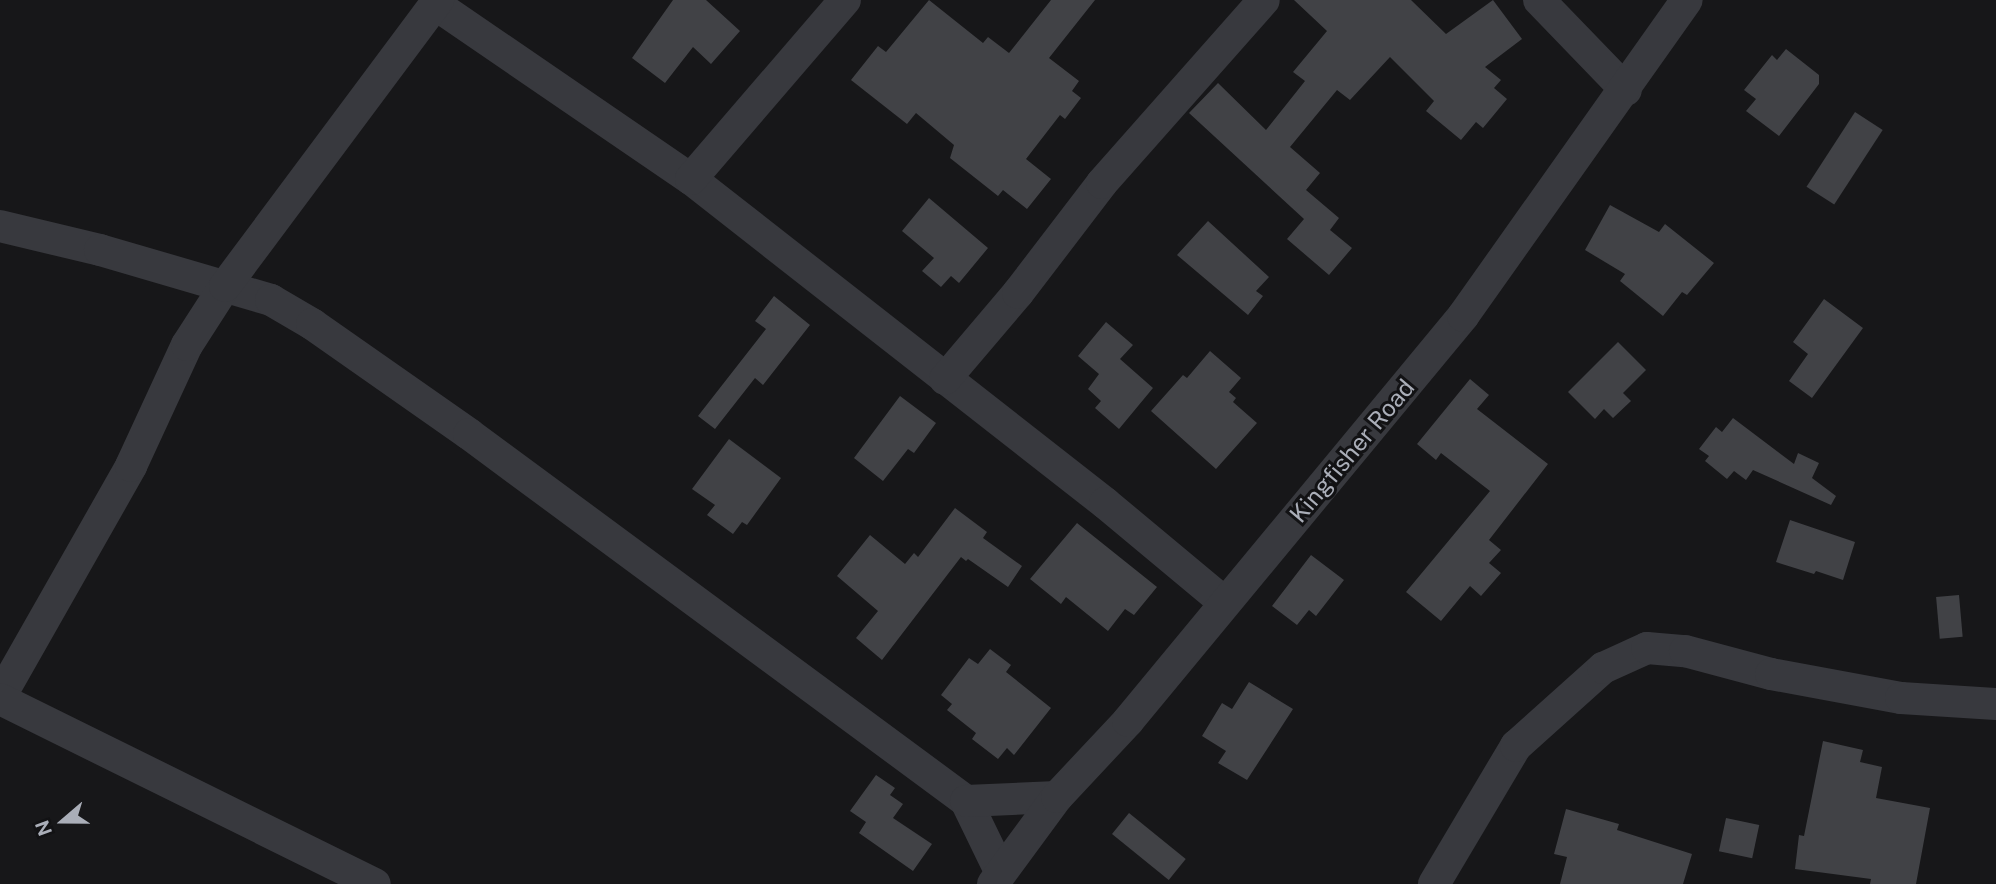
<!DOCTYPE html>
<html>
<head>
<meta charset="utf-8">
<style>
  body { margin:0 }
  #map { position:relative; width:1996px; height:884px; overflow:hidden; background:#171719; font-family:"Public Sans",sans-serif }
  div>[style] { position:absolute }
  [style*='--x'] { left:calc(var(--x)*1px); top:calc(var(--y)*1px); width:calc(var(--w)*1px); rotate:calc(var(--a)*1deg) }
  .building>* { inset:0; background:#414246; transform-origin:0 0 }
  .minor>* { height:32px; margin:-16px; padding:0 16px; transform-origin:16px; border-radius:16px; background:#38393e }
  span { translate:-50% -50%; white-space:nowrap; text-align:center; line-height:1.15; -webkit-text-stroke:6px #121214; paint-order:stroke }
  .street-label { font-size:24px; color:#aaaeb8 }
  .north { position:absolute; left:28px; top:786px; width:70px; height:70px; -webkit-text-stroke:5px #121214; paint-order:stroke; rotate:250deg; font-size:19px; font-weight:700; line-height:28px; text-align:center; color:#aaaeb8 }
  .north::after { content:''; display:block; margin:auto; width:24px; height:32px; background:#aaaeb8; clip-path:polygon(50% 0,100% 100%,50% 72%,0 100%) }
</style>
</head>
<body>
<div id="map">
  <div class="building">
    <div style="clip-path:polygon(673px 0,706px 0,740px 31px,711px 64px,693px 47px,665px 83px,632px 58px)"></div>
    <div style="clip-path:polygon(929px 0,983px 43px,988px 37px,1009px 53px,1051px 0,1095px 0,1049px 58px,1079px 81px,1072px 91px,1081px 98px,1065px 119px,1060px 115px,1026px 159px,1051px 179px,1027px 209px,1003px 190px,998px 196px,950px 158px,954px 145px,916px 113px,907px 124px,851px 80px,878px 46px,886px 52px)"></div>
    <div style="clip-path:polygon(1294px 0,1411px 0,1446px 34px,1493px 0,1522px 39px,1485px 67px,1501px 80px,1494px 88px,1507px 99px,1483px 128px,1476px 122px,1461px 140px,1426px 111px,1434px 101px,1390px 57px,1350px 100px,1337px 90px,1290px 147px,1320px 173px,1306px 190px,1339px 218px,1330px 230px,1352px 248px,1329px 275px,1287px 239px,1304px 219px,1189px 113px,1218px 83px,1266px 130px,1305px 81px,1293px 72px,1327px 31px)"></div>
    <div style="clip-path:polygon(1786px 49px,1819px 75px,1819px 84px,1779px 136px,1746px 111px,1756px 99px,1744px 90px,1772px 55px,1777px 60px)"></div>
    <div style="left:1855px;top:112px;width:33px;height:89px;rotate:33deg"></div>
    <div style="clip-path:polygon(929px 198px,988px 248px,959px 283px,951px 276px,941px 287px,922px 271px,934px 258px,902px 231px)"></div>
    <div style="clip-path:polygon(1610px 205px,1659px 232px,1665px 224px,1714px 263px,1687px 295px,1682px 292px,1663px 316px,1620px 281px,1625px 274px,1585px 250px)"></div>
    <div style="clip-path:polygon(1208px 221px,1269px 277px,1256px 291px,1263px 296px,1248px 315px,1177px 255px)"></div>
    <div style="clip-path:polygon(774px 296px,810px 325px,763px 385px,755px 378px,715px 429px,698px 416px,766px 329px,755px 321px)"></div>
    <div style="clip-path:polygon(1824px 299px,1863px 328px,1812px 398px,1789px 381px,1808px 354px,1793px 342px)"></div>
    <div style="clip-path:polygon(1106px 322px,1133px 345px,1120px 359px,1153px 388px,1119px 429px,1095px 408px,1101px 401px,1088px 389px,1099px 374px,1078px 356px)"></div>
    <div style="clip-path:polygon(1618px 342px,1646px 370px,1623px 393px,1631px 401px,1613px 418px,1604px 409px,1595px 419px,1568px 392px)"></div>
    <div style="clip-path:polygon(1210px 351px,1241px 378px,1229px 392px,1236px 398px,1233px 402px,1257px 423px,1216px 469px,1151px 411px,1183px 375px,1187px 378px)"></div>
    <div style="clip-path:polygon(1470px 379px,1489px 395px,1477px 409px,1548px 464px,1489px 540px,1501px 550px,1489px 563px,1501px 573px,1481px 596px,1470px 586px,1441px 621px,1406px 592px,1490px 491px,1441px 453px,1436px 460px,1417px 444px)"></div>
    <div style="clip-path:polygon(900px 396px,936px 423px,914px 453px,908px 449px,883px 481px,854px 458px)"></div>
    <div style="clip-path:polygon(1733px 418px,1794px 464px,1798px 453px,1819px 463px,1812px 478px,1836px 496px,1831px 505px,1753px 470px,1746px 480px,1734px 471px,1727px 479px,1705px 461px,1709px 456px,1699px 449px,1716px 427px,1722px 432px)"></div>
    <div style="clip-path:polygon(729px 439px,781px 478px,747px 525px,742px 522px,733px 534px,707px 515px,715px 505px,692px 489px)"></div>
    <div style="clip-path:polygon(955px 508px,987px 532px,983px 538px,1022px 566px,1008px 587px,968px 559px,966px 561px,961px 557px,882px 660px,856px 638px,878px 611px,837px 576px,870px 535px,905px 564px,914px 553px,918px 557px)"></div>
    <div style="clip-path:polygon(1790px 520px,1855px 542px,1843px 580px,1816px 571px,1814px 574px,1776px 562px)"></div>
    <div style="clip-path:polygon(1077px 523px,1157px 587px,1134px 615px,1125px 609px,1108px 631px,1066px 597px,1061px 604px,1030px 579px)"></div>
    <div style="clip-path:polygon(1311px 555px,1344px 580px,1316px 616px,1309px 610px,1297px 625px,1272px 606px)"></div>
    <div style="left:1959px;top:595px;width:42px;height:23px;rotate:85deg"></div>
    <div style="clip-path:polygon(990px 649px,1011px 665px,1006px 672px,1051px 708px,1014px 755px,1007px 748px,998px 759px,972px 739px,976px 733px,947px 710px,952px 704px,941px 695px,969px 658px,978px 664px)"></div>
    <div style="clip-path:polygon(1249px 682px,1293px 709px,1247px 780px,1218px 763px,1226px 751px,1202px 736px,1222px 703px,1232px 709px)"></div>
    <div style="clip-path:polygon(1823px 741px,1863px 750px,1860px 762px,1882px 767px,1876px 798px,1930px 808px,1916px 884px,1870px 884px,1871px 879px,1795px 869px,1799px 835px,1804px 836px)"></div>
    <div style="clip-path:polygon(876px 775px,895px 788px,890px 795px,903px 804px,893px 818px,932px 844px,913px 871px,859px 833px,866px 822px,850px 811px)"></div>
    <div style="clip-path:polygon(1566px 809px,1619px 824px,1617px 830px,1692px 854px,1683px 884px,1560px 884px,1567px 857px,1554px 854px)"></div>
    <div style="left:1129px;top:813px;width:73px;height:27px;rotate:39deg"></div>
    <div style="left:1726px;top:818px;width:34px;height:34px;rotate:12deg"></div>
  </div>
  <div class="minor">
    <div style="--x:1539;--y:0;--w:125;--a:46"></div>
    <div style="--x:435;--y:4;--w:310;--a:34.4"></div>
    <div style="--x:691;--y:179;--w:526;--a:38.05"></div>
    <div style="--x:1105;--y:503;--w:155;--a:39.8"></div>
    <div style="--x:691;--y:179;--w:236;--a:-49.3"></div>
    <div style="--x:0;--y:226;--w:103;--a:13.5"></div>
    <div style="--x:100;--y:250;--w:178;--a:16.3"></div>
    <div style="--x:271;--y:300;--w:48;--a:30.3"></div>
    <div style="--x:312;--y:324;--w:192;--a:35"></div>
    <div style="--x:469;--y:434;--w:618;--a:36.44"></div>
    <div style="--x:966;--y:801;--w:78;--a:64.1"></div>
    <div style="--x:945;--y:379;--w:113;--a:-49.7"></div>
    <div style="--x:1018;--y:293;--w:138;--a:-52.6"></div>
    <div style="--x:1102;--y:183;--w:244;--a:-48.5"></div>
    <div style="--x:0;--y:697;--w:266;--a:-60.4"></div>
    <div style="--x:131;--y:466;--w:133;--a:-65.2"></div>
    <div style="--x:187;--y:345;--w:70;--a:-57.2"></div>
    <div style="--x:225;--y:286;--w:357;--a:-53.3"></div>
    <div style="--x:0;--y:699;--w:418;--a:26.3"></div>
    <div style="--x:966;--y:801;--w:91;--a:-2.5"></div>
    <div style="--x:993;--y:884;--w:108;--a:-53.7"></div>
    <div style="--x:1057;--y:797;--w:104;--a:-46.9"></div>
    <div style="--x:1128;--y:721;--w:526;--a:-50.4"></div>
    <div style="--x:1463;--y:316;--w:387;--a:-54.7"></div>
    <div style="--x:1434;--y:884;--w:161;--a:-59.3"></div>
    <div style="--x:1516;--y:746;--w:117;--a:-41.9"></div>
    <div style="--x:1603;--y:668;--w:48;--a:-24.4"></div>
    <div style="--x:1647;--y:648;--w:38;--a:5"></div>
    <div style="--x:1685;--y:651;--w:89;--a:15"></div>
    <div style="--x:1771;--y:674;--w:132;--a:10.5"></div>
    <div style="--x:1901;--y:698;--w:95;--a:3.6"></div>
  </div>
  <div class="street-label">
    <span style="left:1352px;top:451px;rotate:-50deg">Kingfisher Road</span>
  </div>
  <div class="north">N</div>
</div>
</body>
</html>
